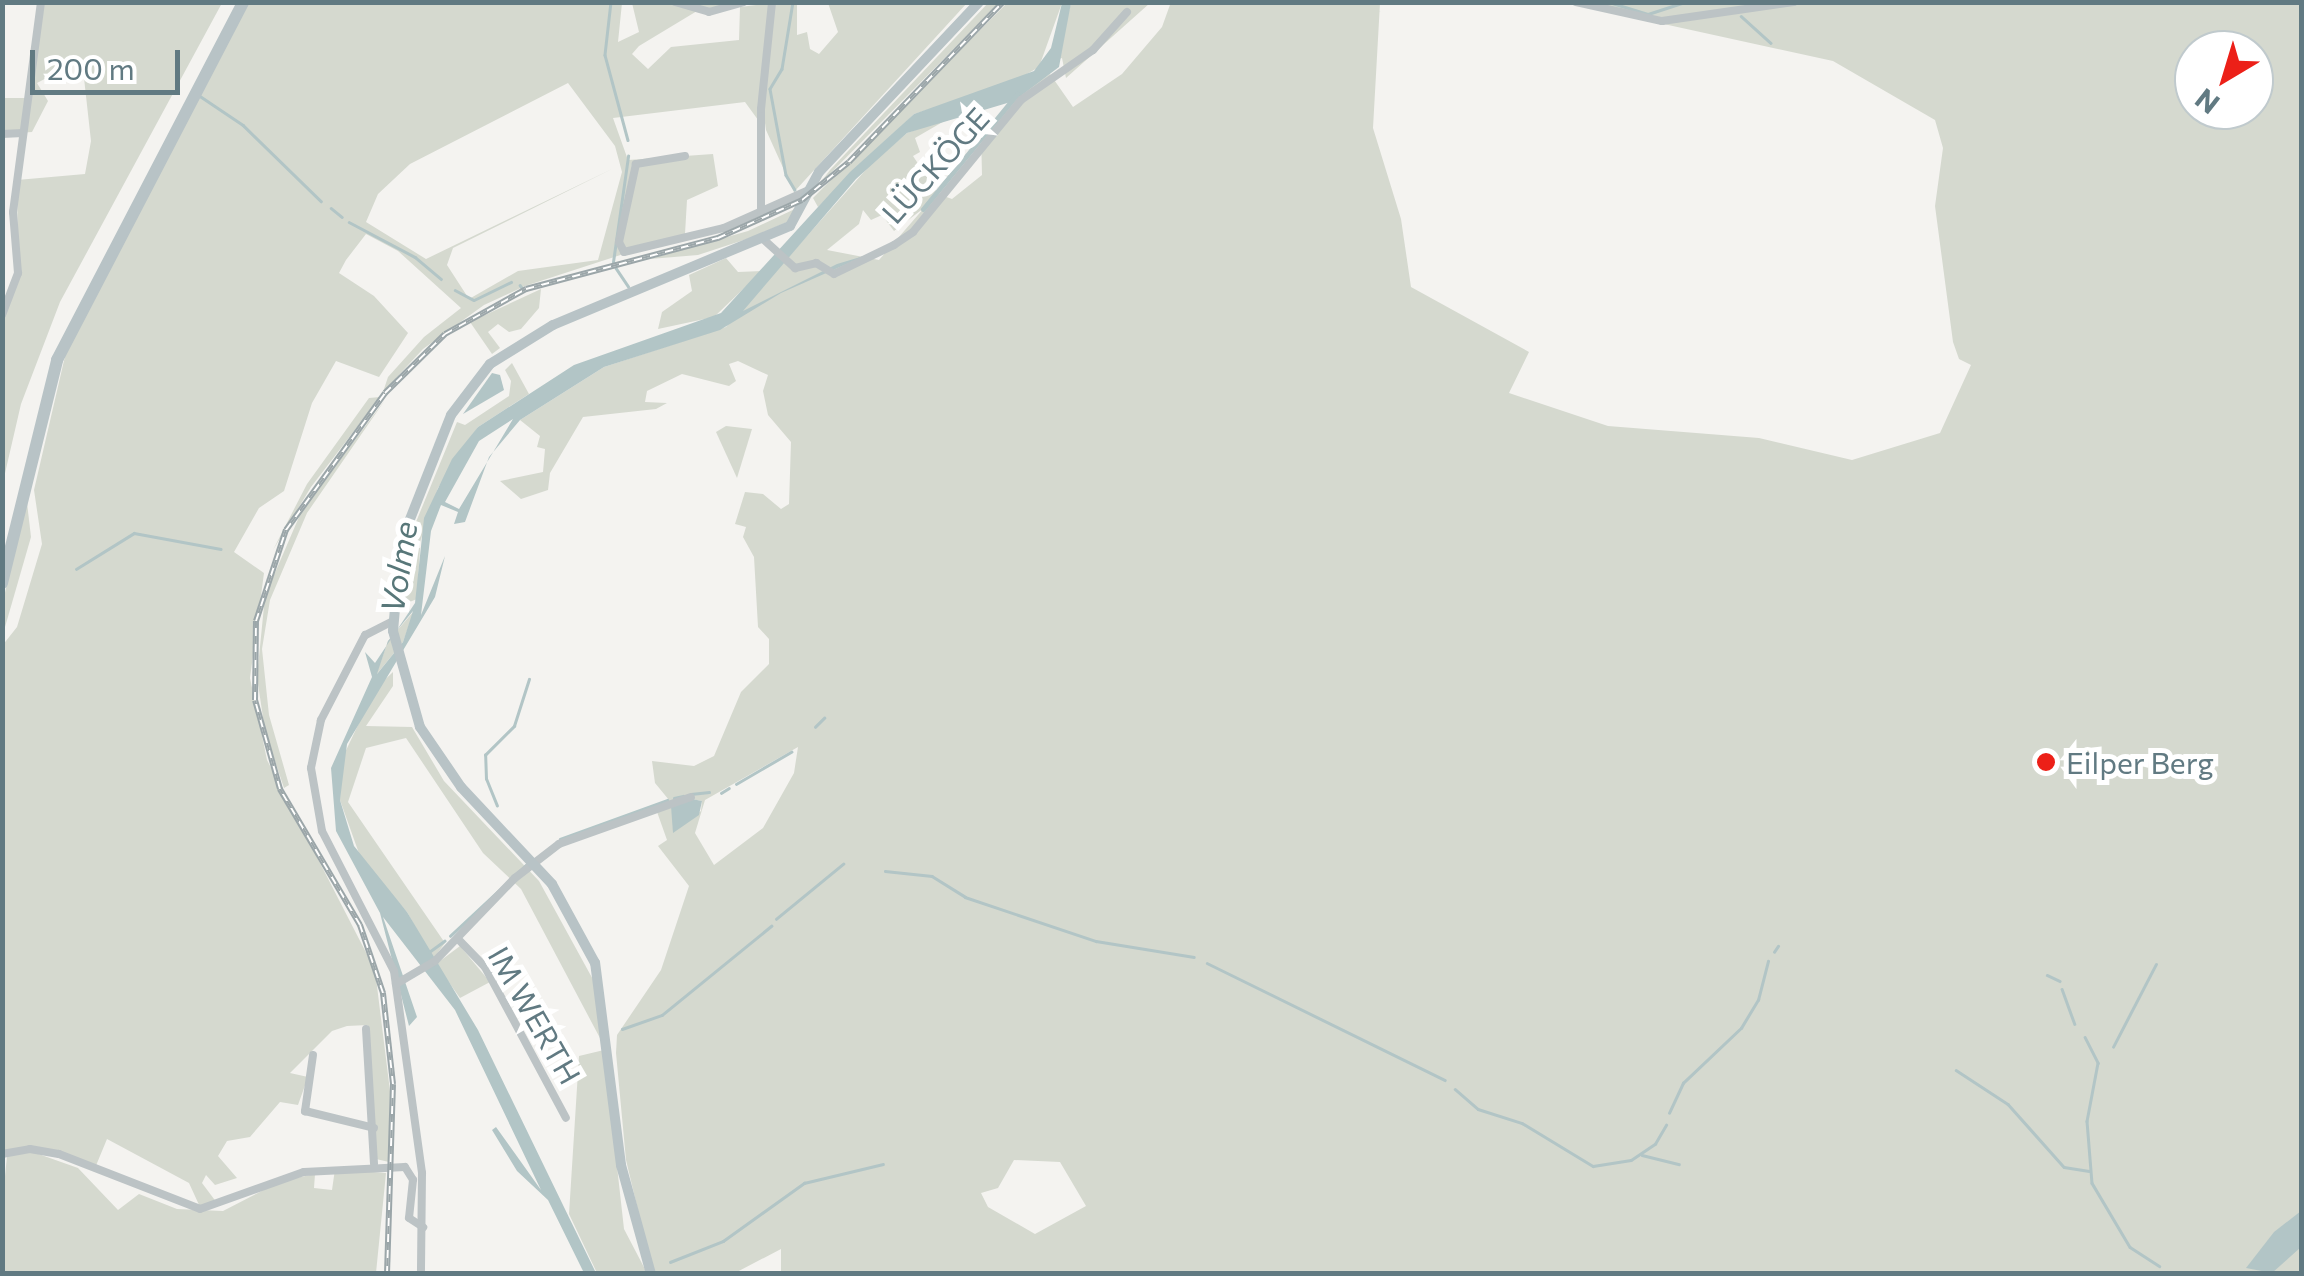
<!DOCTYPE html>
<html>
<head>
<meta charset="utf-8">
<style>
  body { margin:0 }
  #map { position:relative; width:2304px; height:1276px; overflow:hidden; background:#f4f3f0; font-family:Commissioner,sans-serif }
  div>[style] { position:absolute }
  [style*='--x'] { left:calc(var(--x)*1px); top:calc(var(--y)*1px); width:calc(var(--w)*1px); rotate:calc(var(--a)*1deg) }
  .green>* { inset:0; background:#d5d9cf }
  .water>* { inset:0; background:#b2c5c6 }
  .stream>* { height:2.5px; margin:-1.25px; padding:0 1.25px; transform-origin:1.25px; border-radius:1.25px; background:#b2c5c6 }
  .canal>* { height:5px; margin:-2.5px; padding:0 2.5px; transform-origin:2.5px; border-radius:2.5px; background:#b2c5c6 }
  .minor>* { height:8px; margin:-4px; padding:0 4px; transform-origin:4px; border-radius:4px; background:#bcc3c5 }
  .major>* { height:10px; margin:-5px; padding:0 5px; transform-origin:5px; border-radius:5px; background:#b8c3c6 }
  .highway>* { height:12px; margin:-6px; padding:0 6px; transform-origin:6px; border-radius:6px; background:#b8c3c6 }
  .rail>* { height:6px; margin-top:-3px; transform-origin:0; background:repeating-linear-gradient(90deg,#fff 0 8px,#9ba6a9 0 16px); box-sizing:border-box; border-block:2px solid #9ba6a9 }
  .dots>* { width:28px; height:28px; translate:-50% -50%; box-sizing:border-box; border:5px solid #fff; border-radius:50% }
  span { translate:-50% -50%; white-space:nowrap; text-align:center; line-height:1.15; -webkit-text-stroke:10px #fff; paint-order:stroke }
  .street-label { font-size:30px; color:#617a82 }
  .poi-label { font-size:30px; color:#617a82 }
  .left { translate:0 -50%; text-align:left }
  .water-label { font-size:32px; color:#587779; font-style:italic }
  .frame { position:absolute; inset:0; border:5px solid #617a82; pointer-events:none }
  .north { position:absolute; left:2174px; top:30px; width:100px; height:100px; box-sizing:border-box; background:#fff; border:2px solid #c0cacd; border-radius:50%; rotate:218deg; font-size:28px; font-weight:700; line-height:40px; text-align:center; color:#617a82 }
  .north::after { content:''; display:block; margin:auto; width:35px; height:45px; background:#ec2018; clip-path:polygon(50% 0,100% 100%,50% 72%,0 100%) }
  .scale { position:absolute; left:30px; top:50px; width:150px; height:45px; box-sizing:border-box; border:5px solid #617a82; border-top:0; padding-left:12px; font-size:30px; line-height:35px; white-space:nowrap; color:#617a82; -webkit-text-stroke:8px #fff; paint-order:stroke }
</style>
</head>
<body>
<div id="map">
  <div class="green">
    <div style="clip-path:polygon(989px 2px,999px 3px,817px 187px,830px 170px)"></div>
    <div style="clip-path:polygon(evenodd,1171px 2px,1380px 3px,1373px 128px,1401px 219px,1411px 287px,1529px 352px,1509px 393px,1608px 426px,1759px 438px,1852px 460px,1940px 433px,1971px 365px,1959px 359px,1953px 342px,1935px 206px,1943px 148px,1935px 120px,1833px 61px,1568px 3px,2301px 3px,2301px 1273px,781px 1274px,781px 1249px,735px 1273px,653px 1273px,626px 1160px,616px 1053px,617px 1035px,661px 970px,689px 886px,658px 846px,667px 840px,656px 809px,669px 800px,655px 783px,652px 761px,694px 766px,714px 756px,741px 692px,769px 664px,769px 639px,758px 627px,754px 557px,743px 537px,746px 527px,735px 524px,745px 492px,763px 494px,781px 509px,789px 504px,791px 442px,768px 415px,763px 391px,768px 375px,738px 361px,729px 364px,736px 381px,729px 386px,682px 374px,647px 391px,645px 402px,667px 403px,656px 409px,583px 417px,550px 473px,548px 490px,521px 499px,500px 481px,543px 472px,545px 449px,537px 447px,540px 436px,520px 420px,604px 367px,726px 327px,871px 164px,907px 133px,953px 116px,915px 138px,920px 152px,913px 156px,938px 194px,952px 199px,982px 175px,981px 133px,1023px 92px,1050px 74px,1073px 107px,1122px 74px,1162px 27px,1171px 2px,2194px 50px,2254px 50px,2254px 110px,2194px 110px,2194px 50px,1171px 2px,924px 208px,879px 260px,827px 250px,859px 224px,863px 210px,871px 220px,882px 215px,894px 231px,924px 208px,1171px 2px,798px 747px,794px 773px,763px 828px,714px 865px,695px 833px,705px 800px,798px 747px,1171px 2px,691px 799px,702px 801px,701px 811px,673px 832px,691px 799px,1171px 2px,1014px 1160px,1060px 1162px,1086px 1206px,1035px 1234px,988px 1207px,981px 1193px,998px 1188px,1014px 1160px)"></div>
    <div style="clip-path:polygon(41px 3px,222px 3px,60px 302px,21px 404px,3px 482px,2px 315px,18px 273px,17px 180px,85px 174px,91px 141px,83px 69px,75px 63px,37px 83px,48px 101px,32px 132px,3px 134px,3px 98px,28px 98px)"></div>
    <div style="clip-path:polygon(evenodd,248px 3px,622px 3px,618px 42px,639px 32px,632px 3px,741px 3px,697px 11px,639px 46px,632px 54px,648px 69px,671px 47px,739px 40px,740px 7px,771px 3px,761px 124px,745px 102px,613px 118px,628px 160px,713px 154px,718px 186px,687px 200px,685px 234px,525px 286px,484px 305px,423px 349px,383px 392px,388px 377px,424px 337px,461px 308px,398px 251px,366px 234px,346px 260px,339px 273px,374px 296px,408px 333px,379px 377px,336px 361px,312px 403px,284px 491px,259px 508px,234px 552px,264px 573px,250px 678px,267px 760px,375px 970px,390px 1091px,389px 1162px,376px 1159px,368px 1025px,347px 1026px,332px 1031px,290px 1073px,308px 1077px,298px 1105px,280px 1102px,250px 1137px,227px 1141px,218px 1156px,237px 1178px,215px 1185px,206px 1175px,202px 1183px,217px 1203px,200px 1207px,189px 1183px,107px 1139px,95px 1168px,49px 1149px,3px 1151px,2px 646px,17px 627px,42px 544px,34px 490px,66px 352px,248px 3px,568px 83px,615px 146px,622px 172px,598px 260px,518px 271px,469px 299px,447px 265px,453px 248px,614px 168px,426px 259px,366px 222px,378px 194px,410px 164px,568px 83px)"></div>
    <div style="clip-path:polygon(775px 3px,797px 3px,797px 35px,807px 32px,810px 49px,819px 54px,838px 32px,828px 3px,967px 3px,794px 192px,766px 130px,763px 109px)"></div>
    <div style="clip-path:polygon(1007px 3px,1062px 3px,1039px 67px,1008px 85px,914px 114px,818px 207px,813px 198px)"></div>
    <div style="clip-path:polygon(1071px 3px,1150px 3px,1066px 78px,1062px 58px,1056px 60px)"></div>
    <div style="clip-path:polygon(799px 207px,787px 222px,753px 237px,698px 255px,650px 259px,748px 231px)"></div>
    <div style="clip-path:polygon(726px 258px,738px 272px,762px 271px,714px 317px,658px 329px,662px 312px,692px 291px,689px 275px)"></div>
    <div style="clip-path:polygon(541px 289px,539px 308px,521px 329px,509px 332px,498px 324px,488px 332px,500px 348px,492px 354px,470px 322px)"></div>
    <div style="clip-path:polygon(512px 363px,529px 394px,478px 427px,438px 488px,420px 542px,409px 539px,457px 422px,465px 425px,509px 396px,511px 381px,505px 370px)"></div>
    <div style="clip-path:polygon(380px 397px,311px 487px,273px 550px,307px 484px,369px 398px)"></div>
    <div style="clip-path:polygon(385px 400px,307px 513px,270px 600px,262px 649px,269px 715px,289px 785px,284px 788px,265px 731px,257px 677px,265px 596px,302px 510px)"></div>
    <div style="clip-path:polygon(726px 426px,752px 429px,737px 478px,716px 432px)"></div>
    <div style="clip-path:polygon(26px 494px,31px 537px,3px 634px,3px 602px)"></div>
    <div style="clip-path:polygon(420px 548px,417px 599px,407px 603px,398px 598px,405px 549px)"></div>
    <div style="clip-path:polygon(414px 611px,403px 642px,376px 675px,388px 641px)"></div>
    <div style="clip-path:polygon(393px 672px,393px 686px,366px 726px,412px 727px,444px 781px,539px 881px,596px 985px,601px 1040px,521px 889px,483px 853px,406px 738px,366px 748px,348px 802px,445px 943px,433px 959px,407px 912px,361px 859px,340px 800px,341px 761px,375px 689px)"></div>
    <div style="clip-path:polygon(460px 946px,490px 982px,460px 998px,436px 964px)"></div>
    <div style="clip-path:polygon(604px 1050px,624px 1229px,647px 1273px,597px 1273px,569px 1214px,579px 1056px)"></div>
    <div style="clip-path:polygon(30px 1151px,78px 1168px,118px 1210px,139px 1194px,177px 1209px,223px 1211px,281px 1181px,315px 1174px,314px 1188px,332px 1190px,335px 1169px,386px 1173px,376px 1273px,3px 1273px,2px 1156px,5px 1176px,7px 1156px)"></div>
  </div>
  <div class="water">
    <div style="clip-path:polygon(evenodd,1062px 3px,1071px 3px,1059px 67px,1014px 101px,907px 133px,856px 179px,743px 311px,837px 264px,867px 255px,781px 293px,720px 330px,604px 367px,520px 420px,489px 457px,465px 522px,454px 524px,458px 512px,441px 505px,431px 531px,421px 615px,445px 556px,435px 597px,347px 744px,340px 800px,354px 846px,407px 912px,478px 1030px,596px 1273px,584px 1273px,548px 1200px,517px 1171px,492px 1130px,496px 1127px,541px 1190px,455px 1010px,383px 917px,417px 1017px,409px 1026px,380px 913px,336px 831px,331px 768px,372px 677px,365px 652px,375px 663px,415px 603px,424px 518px,452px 459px,478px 427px,574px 365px,721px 313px,850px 172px,914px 114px,1034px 71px,1051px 48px,1062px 3px,513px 419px,459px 509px,445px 502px,479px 441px,513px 419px,1062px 3px,413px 611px,403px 642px,377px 674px,388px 641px,413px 611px)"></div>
    <div style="clip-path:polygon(492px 373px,500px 375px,504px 390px,463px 414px)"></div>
    <div style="clip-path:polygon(692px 799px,702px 801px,699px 815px,673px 833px,671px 806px)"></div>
    <div style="clip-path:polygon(2301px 1211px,2301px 1247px,2272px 1273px,2246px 1268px,2274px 1232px)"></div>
  </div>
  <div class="stream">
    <div style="--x:611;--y:2;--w:53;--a:96.5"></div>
    <div style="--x:605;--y:55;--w:88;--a:74.9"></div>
    <div style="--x:793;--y:2;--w:68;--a:99.3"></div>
    <div style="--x:782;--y:69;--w:23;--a:121"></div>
    <div style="--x:770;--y:89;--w:87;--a:79.5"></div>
    <div style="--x:786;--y:175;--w:17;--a:59"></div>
    <div style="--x:1609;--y:2;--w:41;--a:17.1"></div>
    <div style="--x:1648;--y:14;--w:39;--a:-18"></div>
    <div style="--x:1741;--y:16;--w:40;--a:42"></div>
    <div style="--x:200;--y:96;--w:52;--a:34"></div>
    <div style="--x:243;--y:125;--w:109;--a:44.3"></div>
    <div style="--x:331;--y:208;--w:14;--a:39"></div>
    <div style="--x:349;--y:222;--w:75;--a:27.9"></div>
    <div style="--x:415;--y:257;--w:34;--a:40"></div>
    <div style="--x:613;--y:262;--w:107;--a:-81.9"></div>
    <div style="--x:616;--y:268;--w:22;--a:56"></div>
    <div style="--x:520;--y:285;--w:4;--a:56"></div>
    <div style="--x:455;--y:290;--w:21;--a:28"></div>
    <div style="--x:474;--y:300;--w:41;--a:-25.9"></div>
    <div style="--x:76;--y:569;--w:68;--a:-31.8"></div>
    <div style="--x:134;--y:533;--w:88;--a:10.4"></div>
    <div style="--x:815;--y:727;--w:13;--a:-45"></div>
    <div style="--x:736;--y:784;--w:64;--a:-30.2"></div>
    <div style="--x:721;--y:793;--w:9;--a:-32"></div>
    <div style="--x:691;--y:794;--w:18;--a:-6"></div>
    <div style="--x:674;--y:798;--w:9;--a:-13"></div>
    <div style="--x:497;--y:806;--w:29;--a:-112"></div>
    <div style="--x:486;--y:779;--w:24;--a:-92"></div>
    <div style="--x:485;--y:755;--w:41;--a:-45"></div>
    <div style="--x:514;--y:726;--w:49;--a:-72.3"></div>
    <div style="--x:560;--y:839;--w:114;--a:-20"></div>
    <div style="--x:885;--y:871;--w:47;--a:6.1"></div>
    <div style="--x:932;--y:876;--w:39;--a:32"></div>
    <div style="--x:965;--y:897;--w:138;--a:18.6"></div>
    <div style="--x:1096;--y:941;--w:99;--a:9.3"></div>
    <div style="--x:776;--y:919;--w:87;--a:-39.4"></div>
    <div style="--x:450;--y:936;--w:108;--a:-43.1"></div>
    <div style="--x:429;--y:952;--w:19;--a:-36"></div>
    <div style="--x:1774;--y:952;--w:7;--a:-56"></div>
    <div style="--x:1207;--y:963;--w:265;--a:26.2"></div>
    <div style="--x:2047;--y:975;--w:14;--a:25"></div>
    <div style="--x:2062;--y:989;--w:37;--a:70"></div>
    <div style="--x:622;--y:1029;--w:42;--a:-19.3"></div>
    <div style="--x:662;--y:1015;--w:141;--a:-39.2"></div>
    <div style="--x:2085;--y:1037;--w:29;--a:63"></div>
    <div style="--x:2098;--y:1063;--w:59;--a:100.7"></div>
    <div style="--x:2087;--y:1121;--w:62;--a:85.4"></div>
    <div style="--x:2092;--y:1183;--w:74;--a:59.3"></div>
    <div style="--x:2130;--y:1247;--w:35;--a:33"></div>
    <div style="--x:2113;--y:1047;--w:93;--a:-62.6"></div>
    <div style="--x:1956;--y:1070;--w:62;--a:33.2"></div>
    <div style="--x:2008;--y:1104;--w:84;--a:48.4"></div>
    <div style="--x:2064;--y:1167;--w:25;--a:9"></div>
    <div style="--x:1455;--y:1089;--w:30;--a:41"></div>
    <div style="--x:1478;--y:1109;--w:46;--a:17.7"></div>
    <div style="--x:1522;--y:1123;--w:83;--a:31.2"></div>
    <div style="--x:1593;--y:1166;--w:38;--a:-9"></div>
    <div style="--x:1631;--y:1160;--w:29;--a:-34"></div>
    <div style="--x:1655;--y:1144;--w:22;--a:-60"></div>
    <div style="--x:1669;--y:1113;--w:33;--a:-65"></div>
    <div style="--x:1683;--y:1083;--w:80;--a:-43.5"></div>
    <div style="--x:1741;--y:1028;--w:33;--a:-59"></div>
    <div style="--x:1758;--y:1000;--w:40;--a:-75.6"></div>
    <div style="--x:1642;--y:1155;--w:38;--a:14"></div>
    <div style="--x:670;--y:1262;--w:57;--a:-21.6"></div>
    <div style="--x:723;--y:1241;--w:100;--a:-35.6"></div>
    <div style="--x:804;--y:1183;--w:81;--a:-13.5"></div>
  </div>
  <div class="canal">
    <div style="--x:923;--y:209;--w:149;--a:-50.7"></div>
  </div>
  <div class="minor">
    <div style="--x:675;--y:2;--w:35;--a:16"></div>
    <div style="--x:709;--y:12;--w:36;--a:-16"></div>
    <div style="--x:1576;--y:2;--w:88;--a:12.5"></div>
    <div style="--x:1662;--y:21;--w:133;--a:-8.2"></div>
    <div style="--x:2;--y:134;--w:21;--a:-3"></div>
    <div style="--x:685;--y:156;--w:50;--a:170.7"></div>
    <div style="--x:636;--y:164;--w:80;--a:102.3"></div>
    <div style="--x:619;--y:242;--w:11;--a:63"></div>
    <div style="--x:624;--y:252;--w:103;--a:-13.5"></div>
    <div style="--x:724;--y:228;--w:93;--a:-24.1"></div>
    <div style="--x:761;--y:212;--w:103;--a:-90"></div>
    <div style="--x:761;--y:109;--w:108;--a:-84.1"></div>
    <div style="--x:762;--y:238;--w:45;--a:42.3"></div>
    <div style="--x:795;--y:268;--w:22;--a:-13"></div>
    <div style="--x:816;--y:263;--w:21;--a:31"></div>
    <div style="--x:834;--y:274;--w:67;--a:-25.8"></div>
    <div style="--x:894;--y:245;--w:23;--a:-34"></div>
    <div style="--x:913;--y:232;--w:171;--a:-50.7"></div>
    <div style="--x:1021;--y:100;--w:88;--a:-34.8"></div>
    <div style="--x:1093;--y:50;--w:51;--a:-48.2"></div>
    <div style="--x:2;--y:315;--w:45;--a:-69.1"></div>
    <div style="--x:18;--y:273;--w:61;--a:-94.7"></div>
    <div style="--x:13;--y:212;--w:212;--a:-82.4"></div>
    <div style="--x:393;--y:621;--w:31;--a:153"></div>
    <div style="--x:365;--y:635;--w:96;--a:117.4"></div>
    <div style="--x:321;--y:720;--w:49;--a:101.8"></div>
    <div style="--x:311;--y:768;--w:64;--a:80.1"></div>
    <div style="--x:322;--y:831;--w:157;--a:62.8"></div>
    <div style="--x:394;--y:971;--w:204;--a:82.1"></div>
    <div style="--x:422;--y:1173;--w:101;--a:90.6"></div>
    <div style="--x:459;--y:940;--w:37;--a:46"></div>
    <div style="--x:485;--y:967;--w:171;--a:61.8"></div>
    <div style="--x:396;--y:984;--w:45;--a:-30.5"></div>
    <div style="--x:435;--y:961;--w:115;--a:-46.1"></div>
    <div style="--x:515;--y:878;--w:56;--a:-37.7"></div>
    <div style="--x:559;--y:844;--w:140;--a:-19.6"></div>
    <div style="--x:366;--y:1029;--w:135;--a:86.6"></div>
    <div style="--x:313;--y:1055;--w:57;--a:98.1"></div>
    <div style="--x:305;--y:1111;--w:71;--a:13.8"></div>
    <div style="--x:2;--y:1154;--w:28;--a:-10"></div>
    <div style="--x:30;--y:1149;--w:29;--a:10"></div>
    <div style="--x:59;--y:1154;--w:151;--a:21.3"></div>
    <div style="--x:200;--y:1209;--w:110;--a:-19.6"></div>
    <div style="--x:304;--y:1172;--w:101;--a:-2.8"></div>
    <div style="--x:405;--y:1167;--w:15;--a:58"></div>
    <div style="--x:413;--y:1180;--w:38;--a:96"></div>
    <div style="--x:409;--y:1218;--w:17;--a:33"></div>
  </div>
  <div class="major">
    <div style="--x:651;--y:1274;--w:113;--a:-105.4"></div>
    <div style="--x:621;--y:1165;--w:204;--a:-97.3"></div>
    <div style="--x:595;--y:963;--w:90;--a:-118.6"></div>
    <div style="--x:552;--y:884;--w:133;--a:-133.2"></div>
    <div style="--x:461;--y:787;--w:73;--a:-124.3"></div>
    <div style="--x:420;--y:727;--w:100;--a:-105.7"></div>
    <div style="--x:393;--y:631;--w:89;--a:-84.9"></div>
    <div style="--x:401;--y:542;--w:136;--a:-68.5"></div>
    <div style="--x:451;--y:415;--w:64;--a:-52.6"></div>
    <div style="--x:490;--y:364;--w:74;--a:-31.8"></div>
    <div style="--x:553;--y:325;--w:257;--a:-22.7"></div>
    <div style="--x:790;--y:226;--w:61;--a:-61.8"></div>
    <div style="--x:819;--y:172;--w:233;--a:-46.7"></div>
  </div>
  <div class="highway">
    <div style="--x:2;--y:583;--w:230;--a:-76.1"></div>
    <div style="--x:57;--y:360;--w:403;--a:-62.5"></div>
  </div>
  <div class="rail">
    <div style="--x:387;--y:1274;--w:190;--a:-88.2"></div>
    <div style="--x:393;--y:1084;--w:92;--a:-96.3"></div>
    <div style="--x:383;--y:993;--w:72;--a:-108.7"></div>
    <div style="--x:360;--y:925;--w:158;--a:-120.5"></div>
    <div style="--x:280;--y:789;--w:92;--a:-105.7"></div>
    <div style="--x:255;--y:700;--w:79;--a:-89.3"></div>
    <div style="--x:256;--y:621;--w:96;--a:-71.8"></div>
    <div style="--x:286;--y:530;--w:169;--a:-54.1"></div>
    <div style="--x:385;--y:393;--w:84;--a:-44.5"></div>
    <div style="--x:445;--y:334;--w:93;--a:-29.1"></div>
    <div style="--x:526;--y:289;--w:199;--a:-14.9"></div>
    <div style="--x:718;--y:238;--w:92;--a:-24.3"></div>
    <div style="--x:802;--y:200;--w:60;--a:-39"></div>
    <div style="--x:849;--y:162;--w:222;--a:-46.1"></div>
  </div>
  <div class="dots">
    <div style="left:2046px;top:762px;background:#ec2018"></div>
  </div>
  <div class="street-label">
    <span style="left:935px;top:165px;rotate:-48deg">LÜCKÖGE</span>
    <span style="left:535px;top:1015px;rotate:60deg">IM WERTH</span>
  </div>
  <div class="poi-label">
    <span class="left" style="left:2066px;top:762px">Eilper Berg</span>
  </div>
  <div class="water-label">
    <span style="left:398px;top:567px;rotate:-81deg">Volme</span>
  </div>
  <div class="frame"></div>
  <div class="north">N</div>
  <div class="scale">200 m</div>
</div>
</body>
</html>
